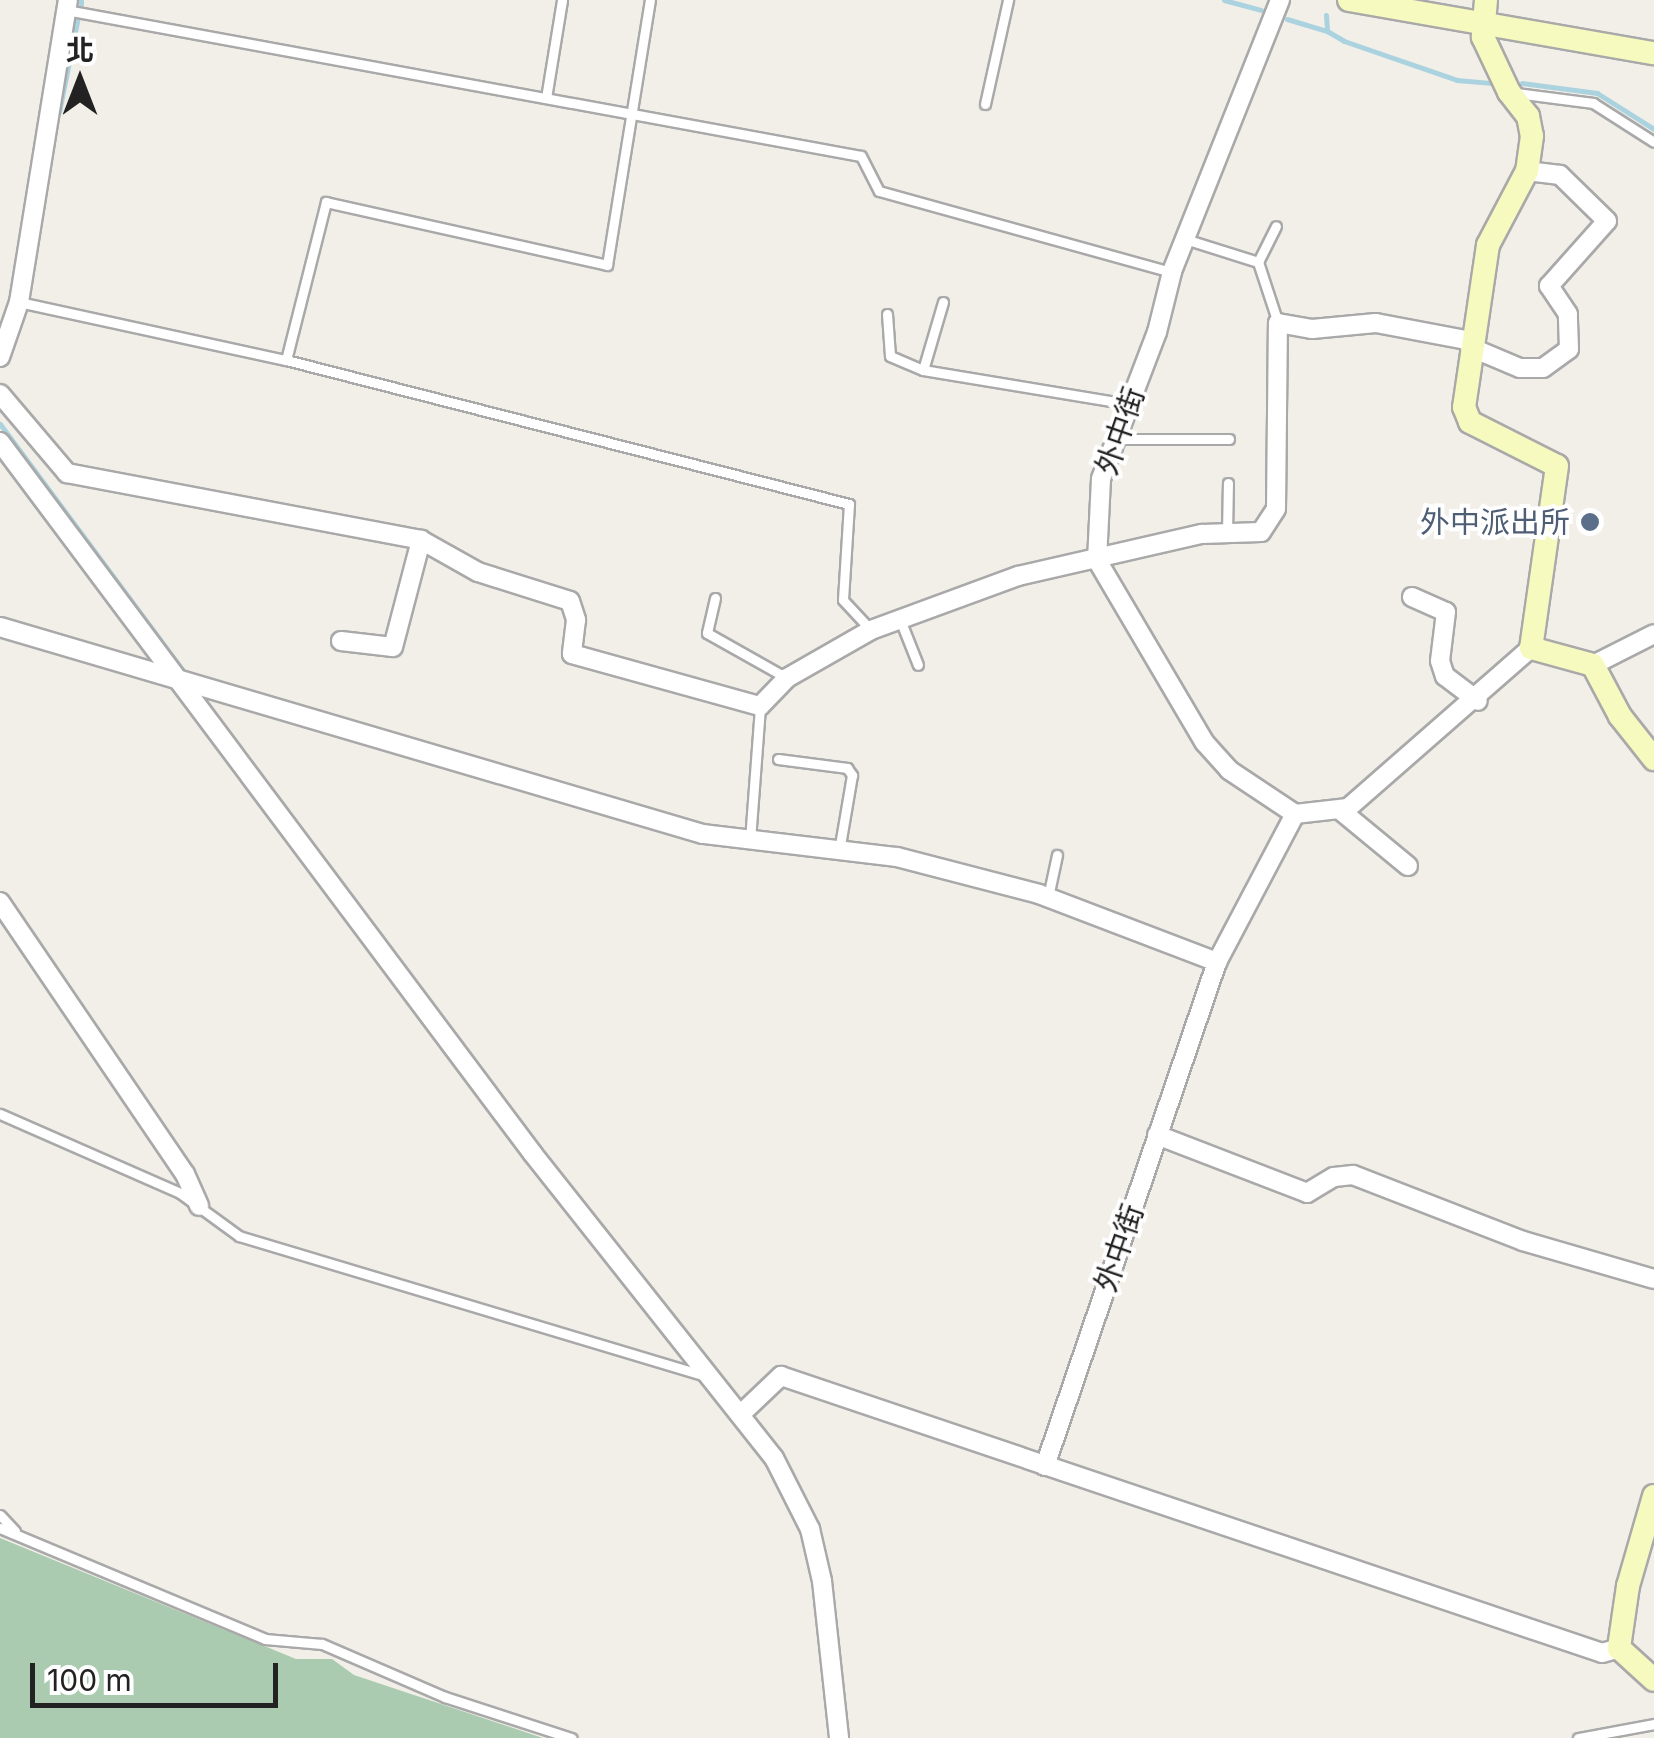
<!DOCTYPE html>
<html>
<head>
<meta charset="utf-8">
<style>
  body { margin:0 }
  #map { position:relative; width:1654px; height:1738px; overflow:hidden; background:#f2efe9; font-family:Inter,"Noto Sans TC",sans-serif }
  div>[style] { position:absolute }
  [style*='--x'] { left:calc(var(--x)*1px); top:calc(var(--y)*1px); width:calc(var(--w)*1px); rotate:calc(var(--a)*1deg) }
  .cemetery>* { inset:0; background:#aacbaf }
  .stream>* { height:5px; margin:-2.5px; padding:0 2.5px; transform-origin:2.5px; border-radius:2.5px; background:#aad3df }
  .roads { filter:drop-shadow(2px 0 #a9a9a9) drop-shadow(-2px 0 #a9a9a9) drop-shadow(0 2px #a9a9a9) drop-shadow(0 -2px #a9a9a9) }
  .lane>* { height:9px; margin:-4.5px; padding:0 4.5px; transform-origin:4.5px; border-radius:4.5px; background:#fff }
  .street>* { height:18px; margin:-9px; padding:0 9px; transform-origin:9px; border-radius:9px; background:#fff }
  .secondary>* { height:22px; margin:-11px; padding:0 11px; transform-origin:11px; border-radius:11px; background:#f7fabf }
  .dots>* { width:28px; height:28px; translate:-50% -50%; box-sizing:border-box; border:5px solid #fff; border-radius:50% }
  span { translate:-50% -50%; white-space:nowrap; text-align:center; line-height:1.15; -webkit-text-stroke:8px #fff; paint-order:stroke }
  .street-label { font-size:30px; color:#222 }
  .service-label { font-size:30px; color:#4e5e75 }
  .right { translate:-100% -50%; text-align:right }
  .north { position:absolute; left:30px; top:30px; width:100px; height:100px; -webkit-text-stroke:8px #fff; paint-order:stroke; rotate:0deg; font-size:28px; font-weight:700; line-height:40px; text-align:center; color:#222 }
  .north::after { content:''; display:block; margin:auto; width:35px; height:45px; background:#222; clip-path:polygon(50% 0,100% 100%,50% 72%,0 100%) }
  .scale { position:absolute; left:30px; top:1663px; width:248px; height:45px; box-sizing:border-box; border:5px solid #222; border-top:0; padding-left:12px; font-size:30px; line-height:35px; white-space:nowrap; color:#222; -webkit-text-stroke:8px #fff; paint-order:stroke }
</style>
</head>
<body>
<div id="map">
  <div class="cemetery">
    <div style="clip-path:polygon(0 1538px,296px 1659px,332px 1659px,354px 1675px,543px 1738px,0 1738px)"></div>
  </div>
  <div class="stream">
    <div style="--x:1224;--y:0;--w:38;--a:15"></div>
    <div style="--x:81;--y:4;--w:4;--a:-90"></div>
    <div style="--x:1326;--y:15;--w:16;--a:86"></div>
    <div style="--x:1327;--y:31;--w:20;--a:30"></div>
    <div style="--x:1344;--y:41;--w:120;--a:19"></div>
    <div style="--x:1457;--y:80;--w:33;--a:5"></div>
    <div style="--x:1287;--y:19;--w:42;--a:16.7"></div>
    <div style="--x:1522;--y:83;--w:76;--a:7.6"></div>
    <div style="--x:1597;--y:93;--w:67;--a:32.3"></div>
    <div style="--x:59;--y:112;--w:97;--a:-78.7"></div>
    <div style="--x:0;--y:424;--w:310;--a:53.4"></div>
  </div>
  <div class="roads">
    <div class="lane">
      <div style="--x:66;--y:10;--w:808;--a:10.41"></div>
      <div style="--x:861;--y:156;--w:39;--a:63"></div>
      <div style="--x:879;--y:191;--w:304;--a:15.5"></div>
      <div style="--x:1516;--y:93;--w:78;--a:7.4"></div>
      <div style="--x:1593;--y:103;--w:72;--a:32.6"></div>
      <div style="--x:546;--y:98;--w:99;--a:-80.7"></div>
      <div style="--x:985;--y:104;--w:107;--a:-77.5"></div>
      <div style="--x:1185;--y:239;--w:77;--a:17.5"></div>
      <div style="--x:1258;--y:262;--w:64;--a:71.8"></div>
      <div style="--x:1258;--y:262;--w:40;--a:-63.4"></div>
      <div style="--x:19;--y:302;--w:273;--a:12.3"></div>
      <div style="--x:286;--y:360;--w:581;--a:14.35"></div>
      <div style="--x:849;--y:504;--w:96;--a:93.6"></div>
      <div style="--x:843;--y:600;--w:41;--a:47"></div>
      <div style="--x:943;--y:302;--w:71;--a:106.4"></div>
      <div style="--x:923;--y:370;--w:209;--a:9.4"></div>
      <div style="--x:887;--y:314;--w:42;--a:85.9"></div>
      <div style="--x:890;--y:356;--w:36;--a:23"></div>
      <div style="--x:286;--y:360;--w:163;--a:-75.8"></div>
      <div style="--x:326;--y:202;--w:288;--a:12.6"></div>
      <div style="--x:607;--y:265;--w:268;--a:-80.8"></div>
      <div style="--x:1117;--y:439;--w:112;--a:0"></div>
      <div style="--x:1227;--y:533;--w:50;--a:-88.9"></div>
      <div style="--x:715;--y:598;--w:36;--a:103"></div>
      <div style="--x:707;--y:633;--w:92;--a:29.4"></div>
      <div style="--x:901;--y:622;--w:46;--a:68.4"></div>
      <div style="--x:778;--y:759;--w:70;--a:7.4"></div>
      <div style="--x:847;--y:768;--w:9;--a:54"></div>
      <div style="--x:852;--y:775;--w:77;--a:99.7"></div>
      <div style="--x:750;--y:840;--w:134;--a:-85.7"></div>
      <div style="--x:1048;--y:897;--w:43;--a:-77.9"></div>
      <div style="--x:0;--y:1114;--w:197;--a:23.7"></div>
      <div style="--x:180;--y:1193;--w:73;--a:36.1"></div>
      <div style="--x:239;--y:1236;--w:487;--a:16.7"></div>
      <div style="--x:0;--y:1515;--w:22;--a:47"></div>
      <div style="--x:0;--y:1528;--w:287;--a:22.7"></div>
      <div style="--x:265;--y:1639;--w:57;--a:5"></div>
      <div style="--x:322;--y:1644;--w:134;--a:23.3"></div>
      <div style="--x:445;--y:1697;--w:133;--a:18"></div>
      <div style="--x:1578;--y:1738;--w:77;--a:-10.4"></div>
    </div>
    <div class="street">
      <div style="--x:1280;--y:0;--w:293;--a:111.7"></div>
      <div style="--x:1172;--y:272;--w:62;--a:104"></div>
      <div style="--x:1157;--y:332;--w:157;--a:110.9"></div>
      <div style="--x:1101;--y:479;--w:81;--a:92.8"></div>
      <div style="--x:1097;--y:560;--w:212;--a:59.5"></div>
      <div style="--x:1205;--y:743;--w:36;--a:48"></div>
      <div style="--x:1229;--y:770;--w:79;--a:33.7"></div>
      <div style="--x:1295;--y:814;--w:53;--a:-6.5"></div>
      <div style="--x:1348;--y:808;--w:243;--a:-41.2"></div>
      <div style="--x:1470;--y:347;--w:54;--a:22.8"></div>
      <div style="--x:1520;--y:368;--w:23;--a:0"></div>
      <div style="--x:1543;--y:368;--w:32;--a:-36"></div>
      <div style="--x:1569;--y:349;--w:35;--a:-92"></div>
      <div style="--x:1568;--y:314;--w:34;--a:-124"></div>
      <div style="--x:1549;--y:286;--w:87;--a:-48.3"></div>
      <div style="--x:1607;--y:221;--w:66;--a:-135.6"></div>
      <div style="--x:1560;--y:175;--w:33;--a:-173"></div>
      <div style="--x:0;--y:357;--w:58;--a:-70.9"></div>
      <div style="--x:19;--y:302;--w:306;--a:-80.8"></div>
      <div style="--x:0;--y:394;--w:104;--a:49.7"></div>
      <div style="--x:67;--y:473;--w:360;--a:10.7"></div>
      <div style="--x:421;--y:540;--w:65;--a:29.3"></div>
      <div style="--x:478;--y:572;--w:96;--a:17.5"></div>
      <div style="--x:570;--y:601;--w:20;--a:72"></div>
      <div style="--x:576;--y:620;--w:34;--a:97"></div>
      <div style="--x:572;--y:654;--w:195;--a:15.5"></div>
      <div style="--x:760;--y:706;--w:39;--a:-46"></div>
      <div style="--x:787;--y:678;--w:97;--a:-29.7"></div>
      <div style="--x:871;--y:630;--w:157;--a:-20.2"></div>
      <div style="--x:1018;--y:576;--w:189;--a:-12.9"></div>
      <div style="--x:1202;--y:534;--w:59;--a:-1.9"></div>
      <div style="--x:1261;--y:532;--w:27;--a:-57"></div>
      <div style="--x:1276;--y:509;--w:186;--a:-89.4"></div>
      <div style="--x:1278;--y:323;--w:35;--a:10"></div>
      <div style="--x:1312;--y:329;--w:64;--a:-5.4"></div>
      <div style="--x:1376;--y:323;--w:97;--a:10.7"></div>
      <div style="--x:0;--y:442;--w:889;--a:53.18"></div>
      <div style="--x:533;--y:1154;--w:388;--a:51.6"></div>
      <div style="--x:774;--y:1458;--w:80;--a:63.1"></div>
      <div style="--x:810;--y:1529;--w:53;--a:77"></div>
      <div style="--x:822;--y:1581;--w:158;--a:83.8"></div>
      <div style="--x:1412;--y:597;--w:37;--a:24"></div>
      <div style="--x:1446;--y:612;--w:49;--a:97"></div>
      <div style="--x:1440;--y:661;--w:16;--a:72"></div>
      <div style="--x:1445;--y:676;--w:41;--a:37.1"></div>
      <div style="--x:0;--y:627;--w:733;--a:16.41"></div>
      <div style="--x:703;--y:834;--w:195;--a:6.8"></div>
      <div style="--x:897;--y:857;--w:147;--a:14.6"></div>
      <div style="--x:1039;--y:894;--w:191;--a:20.9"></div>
      <div style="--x:341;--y:641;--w:52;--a:6.6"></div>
      <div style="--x:393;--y:647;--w:111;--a:-75.3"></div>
      <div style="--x:1593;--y:665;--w:68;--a:-26.9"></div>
      <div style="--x:1340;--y:810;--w:88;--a:39.5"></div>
      <div style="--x:0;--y:902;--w:329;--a:55.8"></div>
      <div style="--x:185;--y:1174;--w:35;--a:66"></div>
      <div style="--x:1157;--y:1135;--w:161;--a:21.1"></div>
      <div style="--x:1307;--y:1193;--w:31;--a:-31"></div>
      <div style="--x:1334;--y:1177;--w:19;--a:-6"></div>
      <div style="--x:1353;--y:1175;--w:182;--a:21.2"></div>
      <div style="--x:1523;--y:1241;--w:136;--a:16.2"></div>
      <div style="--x:742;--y:1413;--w:54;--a:-43.5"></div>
      <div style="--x:781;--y:1376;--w:866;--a:18.64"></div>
      <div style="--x:1602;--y:1653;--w:18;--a:-16"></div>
      <div style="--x:1045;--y:1466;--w:533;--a:-71.16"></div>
      <div style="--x:1217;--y:962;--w:167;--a:-62.2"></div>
    </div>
    <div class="secondary">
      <div style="--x:1349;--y:0;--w:310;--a:9.9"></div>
      <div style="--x:1486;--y:0;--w:37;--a:95"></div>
      <div style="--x:1483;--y:37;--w:61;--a:64.7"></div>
      <div style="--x:1509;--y:92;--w:31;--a:52"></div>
      <div style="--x:1528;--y:116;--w:20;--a:79"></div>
      <div style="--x:1532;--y:136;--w:35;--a:98"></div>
      <div style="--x:1527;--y:171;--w:84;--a:117.8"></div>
      <div style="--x:1488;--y:245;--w:164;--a:98.4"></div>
      <div style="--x:1464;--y:407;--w:16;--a:68"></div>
      <div style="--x:1470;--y:422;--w:97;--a:26.8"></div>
      <div style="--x:1557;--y:466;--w:184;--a:98.1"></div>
      <div style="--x:1531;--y:648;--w:64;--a:15.3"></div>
      <div style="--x:1593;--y:665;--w:58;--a:62.1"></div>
      <div style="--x:1620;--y:716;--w:55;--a:51.7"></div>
      <div style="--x:1654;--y:1496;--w:94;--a:106.1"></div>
      <div style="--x:1628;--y:1586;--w:63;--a:98.3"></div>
      <div style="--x:1619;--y:1648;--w:47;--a:42.4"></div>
    </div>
  </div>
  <div class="dots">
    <div style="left:1590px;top:522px;background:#5c6f8a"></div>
  </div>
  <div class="street-label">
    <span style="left:1120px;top:431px;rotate:-71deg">外中街</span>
    <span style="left:1119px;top:1248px;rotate:-71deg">外中街</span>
  </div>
  <div class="service-label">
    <span class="right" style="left:1570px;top:522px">外中派出所</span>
  </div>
  <div class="north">北</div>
  <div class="scale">100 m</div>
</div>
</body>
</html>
